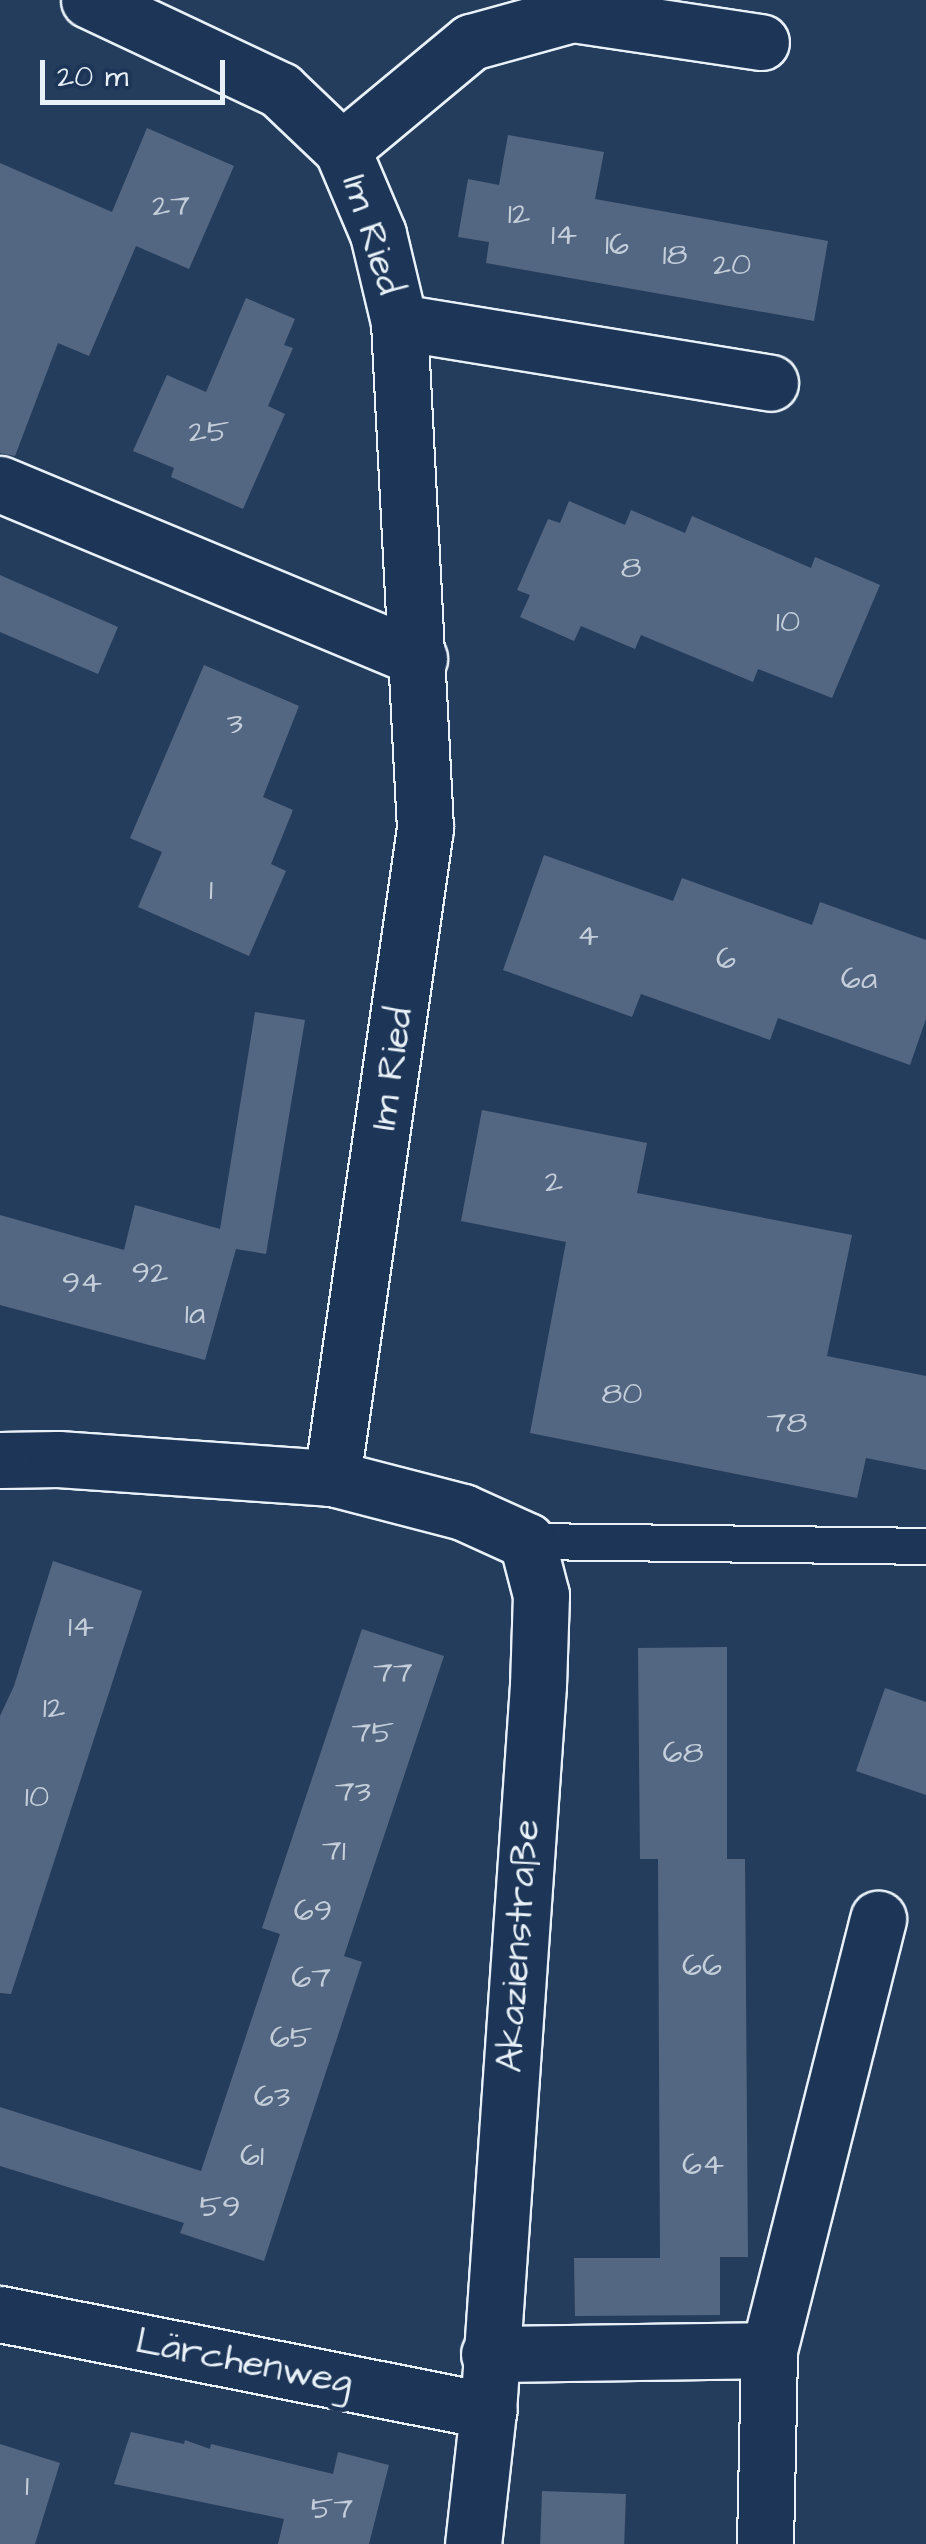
<!DOCTYPE html>
<html>
<head>
<meta charset="utf-8">
<style>
  body { margin:0 }
  #map { position:relative; width:926px; height:2544px; overflow:hidden; background:#253d5d; font-family:"Architects Daughter",sans-serif }
  div>[style] { position:absolute }
  [style*='--x'] { left:calc(var(--x)*1px); top:calc(var(--y)*1px); width:calc(var(--w)*1px); rotate:calc(var(--a)*1deg) }
  .building>* { inset:0; background:#536782; transform-origin:0 0 }
  .roads { filter:drop-shadow(2px 0 #e8f1f8) drop-shadow(-2px 0 #e8f1f8) drop-shadow(0 2px #e8f1f8) drop-shadow(0 -2px #e8f1f8) }
  .lane>* { height:35px; margin:-17.5px; padding:0 17.5px; transform-origin:17.5px; border-radius:17.5px; background:#1d3557 }
  .street>* { height:55px; margin:-27.5px; padding:0 27.5px; transform-origin:27.5px; border-radius:27.5px; background:#1d3557 }
  span { translate:-50% -50%; white-space:nowrap; text-align:center; line-height:1.15; -webkit-text-stroke:10px #1d3557; paint-order:stroke }
  .number-label { font-size:32px; color:#c3ceda }
  .number-label span { -webkit-text-stroke-width:0 }
  .street-label { font-size:38px; color:#e8f1f8 }
  .scale { position:absolute; left:40px; top:60px; width:185px; height:45px; box-sizing:border-box; border:5px solid #e8f1f8; border-top:0; padding-left:12px; font-size:30px; line-height:35px; white-space:nowrap; color:#e8f1f8; -webkit-text-stroke:8px #1d3557; paint-order:stroke }
</style>
</head>
<body>
<div id="map">
  <div class="building">
    <div style="clip-path:polygon(147px 128px,234px 166px,189px 269px,136px 246px,89px 356px,58px 343px,15px 456px,0 453px,0 163px,112px 212px)"></div>
    <div style="clip-path:polygon(508px 135px,604px 152px,595px 199px,828px 241px,814px 321px,486px 263px,489px 242px,458px 237px,468px 179px,499px 185px)"></div>
    <div style="clip-path:polygon(246px 298px,295px 319px,284px 345px,293px 348px,268px 406px,285px 414px,243px 509px,171px 477px,174px 468px,133px 451px,167px 375px,206px 392px)"></div>
    <div style="clip-path:polygon(569px 501px,625px 525px,631px 510px,685px 533px,692px 516px,811px 568px,815px 557px,880px 585px,832px 698px,758px 669px,753px 682px,641px 635px,635px 649px,581px 626px,574px 641px,520px 617px,530px 595px,517px 590px,548px 519px,560px 523px)"></div>
    <div style="clip-path:polygon(0 575px,118px 627px,98px 674px,0 632px)"></div>
    <div style="clip-path:polygon(204px 665px,299px 706px,263px 797px,293px 810px,271px 864px,286px 871px,249px 956px,138px 907px,162px 852px,130px 838px)"></div>
    <div style="clip-path:polygon(544px 855px,673px 901px,682px 878px,812px 925px,820px 902px,926px 940px,926px 1019px,910px 1065px,778px 1018px,770px 1040px,641px 994px,632px 1017px,503px 970px)"></div>
    <div style="clip-path:polygon(255px 1012px,305px 1020px,266px 1254px,236px 1249px,205px 1360px,0 1305px,0 1215px,124px 1250px,135px 1205px,220px 1229px)"></div>
    <div style="clip-path:polygon(482px 1110px,647px 1143px,637px 1193px,852px 1235px,827px 1356px,926px 1376px,926px 1470px,866px 1458px,857px 1498px,530px 1433px,566px 1242px,461px 1221px)"></div>
    <div style="clip-path:polygon(53px 1561px,142px 1591px,11px 1994px,0 1993px,0 1716px,14px 1686px)"></div>
    <div style="clip-path:polygon(362px 1629px,444px 1656px,344px 1956px,362px 1962px,264px 2261px,180px 2233px,184px 2223px,0 2166px,0 2107px,201px 2171px,280px 1934px,262px 1928px)"></div>
    <div style="clip-path:polygon(727px 1647px,727px 1859px,745px 1859px,748px 2257px,720px 2257px,720px 2315px,575px 2316px,574px 2258px,660px 2258px,658px 1859px,640px 1859px,638px 1648px)"></div>
    <div style="clip-path:polygon(885px 1688px,926px 1702px,926px 1795px,856px 1771px)"></div>
    <div style="clip-path:polygon(131px 2432px,184px 2444px,185px 2440px,210px 2449px,211px 2444px,333px 2474px,338px 2452px,389px 2465px,369px 2544px,278px 2544px,284px 2519px,114px 2484px)"></div>
    <div style="clip-path:polygon(0 2444px,60px 2463px,35px 2544px,0 2544px)"></div>
    <div style="left:542px;top:2491px;width:84px;height:53px;rotate:2deg"></div>
  </div>
  <div class="roads">
    <div class="lane">
      <div style="--x:527;--y:1541;--w:399;--a:0.7"></div>
    </div>
    <div class="street">
      <div style="--x:89;--y:0;--w:211;--a:25.2"></div>
      <div style="--x:280;--y:90;--w:86;--a:43.6"></div>
      <div style="--x:342;--y:149;--w:92;--a:67"></div>
      <div style="--x:378;--y:234;--w:90;--a:76.6"></div>
      <div style="--x:399;--y:322;--w:507;--a:87.06"></div>
      <div style="--x:425;--y:828;--w:657;--a:98.14"></div>
      <div style="--x:342;--y:149;--w:168;--a:-39.7"></div>
      <div style="--x:471;--y:42;--w:106;--a:-15.4"></div>
      <div style="--x:573;--y:14;--w:190;--a:8.5"></div>
      <div style="--x:399;--y:322;--w:376;--a:9.3"></div>
      <div style="--x:0;--y:484;--w:454;--a:22.6"></div>
      <div style="--x:0;--y:1460;--w:58;--a:-1"></div>
      <div style="--x:58;--y:1459;--w:275;--a:4"></div>
      <div style="--x:332;--y:1478;--w:135;--a:14.5"></div>
      <div style="--x:463;--y:1512;--w:70;--a:24.4"></div>
      <div style="--x:527;--y:1541;--w:56;--a:75.5"></div>
      <div style="--x:541;--y:1595;--w:90;--a:91.9"></div>
      <div style="--x:538;--y:1685;--w:728;--a:93.94"></div>
      <div style="--x:488;--y:2411;--w:134;--a:96.4"></div>
      <div style="--x:0;--y:2314;--w:498;--a:11.2"></div>
      <div style="--x:489;--y:2354;--w:280;--a:-0.8"></div>
      <div style="--x:765;--y:2544;--w:194;--a:-88.8"></div>
      <div style="--x:769;--y:2350;--w:445;--a:-75.8"></div>
    </div>
  </div>
  <div class="number-label">
    <span style="left:171px;top:206px">27</span>
    <span style="left:519px;top:214px">12</span>
    <span style="left:564px;top:235px">14</span>
    <span style="left:617px;top:245px">16</span>
    <span style="left:675px;top:255px">18</span>
    <span style="left:732px;top:265px">20</span>
    <span style="left:209px;top:432px">25</span>
    <span style="left:631px;top:568px">8</span>
    <span style="left:788px;top:622px">10</span>
    <span style="left:235px;top:724px">3</span>
    <span style="left:211px;top:890px">1</span>
    <span style="left:588px;top:936px">4</span>
    <span style="left:726px;top:959px">6</span>
    <span style="left:859px;top:979px">6a</span>
    <span style="left:554px;top:1182px">2</span>
    <span style="left:150px;top:1273px">92</span>
    <span style="left:82px;top:1283px">94</span>
    <span style="left:195px;top:1314px">1a</span>
    <span style="left:622px;top:1394px">80</span>
    <span style="left:787px;top:1423px">78</span>
    <span style="left:81px;top:1627px">14</span>
    <span style="left:393px;top:1673px">77</span>
    <span style="left:54px;top:1708px">12</span>
    <span style="left:373px;top:1733px">75</span>
    <span style="left:683px;top:1753px">68</span>
    <span style="left:353px;top:1792px">73</span>
    <span style="left:37px;top:1797px">10</span>
    <span style="left:334px;top:1851px">71</span>
    <span style="left:313px;top:1911px">69</span>
    <span style="left:702px;top:1966px">66</span>
    <span style="left:311px;top:1978px">67</span>
    <span style="left:291px;top:2038px">65</span>
    <span style="left:272px;top:2097px">63</span>
    <span style="left:252px;top:2156px">61</span>
    <span style="left:703px;top:2165px">64</span>
    <span style="left:220px;top:2207px">59</span>
    <span style="left:27px;top:2486px">1</span>
    <span style="left:332px;top:2509px">57</span>
  </div>
  <div class="street-label">
    <span style="left:371px;top:235px;rotate:72deg">Im Ried</span>
    <span style="left:393px;top:1069px;rotate:-82deg">Im Ried</span>
    <span style="left:519px;top:1946px;rotate:-86deg">Akazienstraße</span>
    <span style="left:244px;top:2363px;rotate:11deg">Lärchenweg</span>
  </div>
  <div class="scale">20 m</div>
</div>
</body>
</html>
